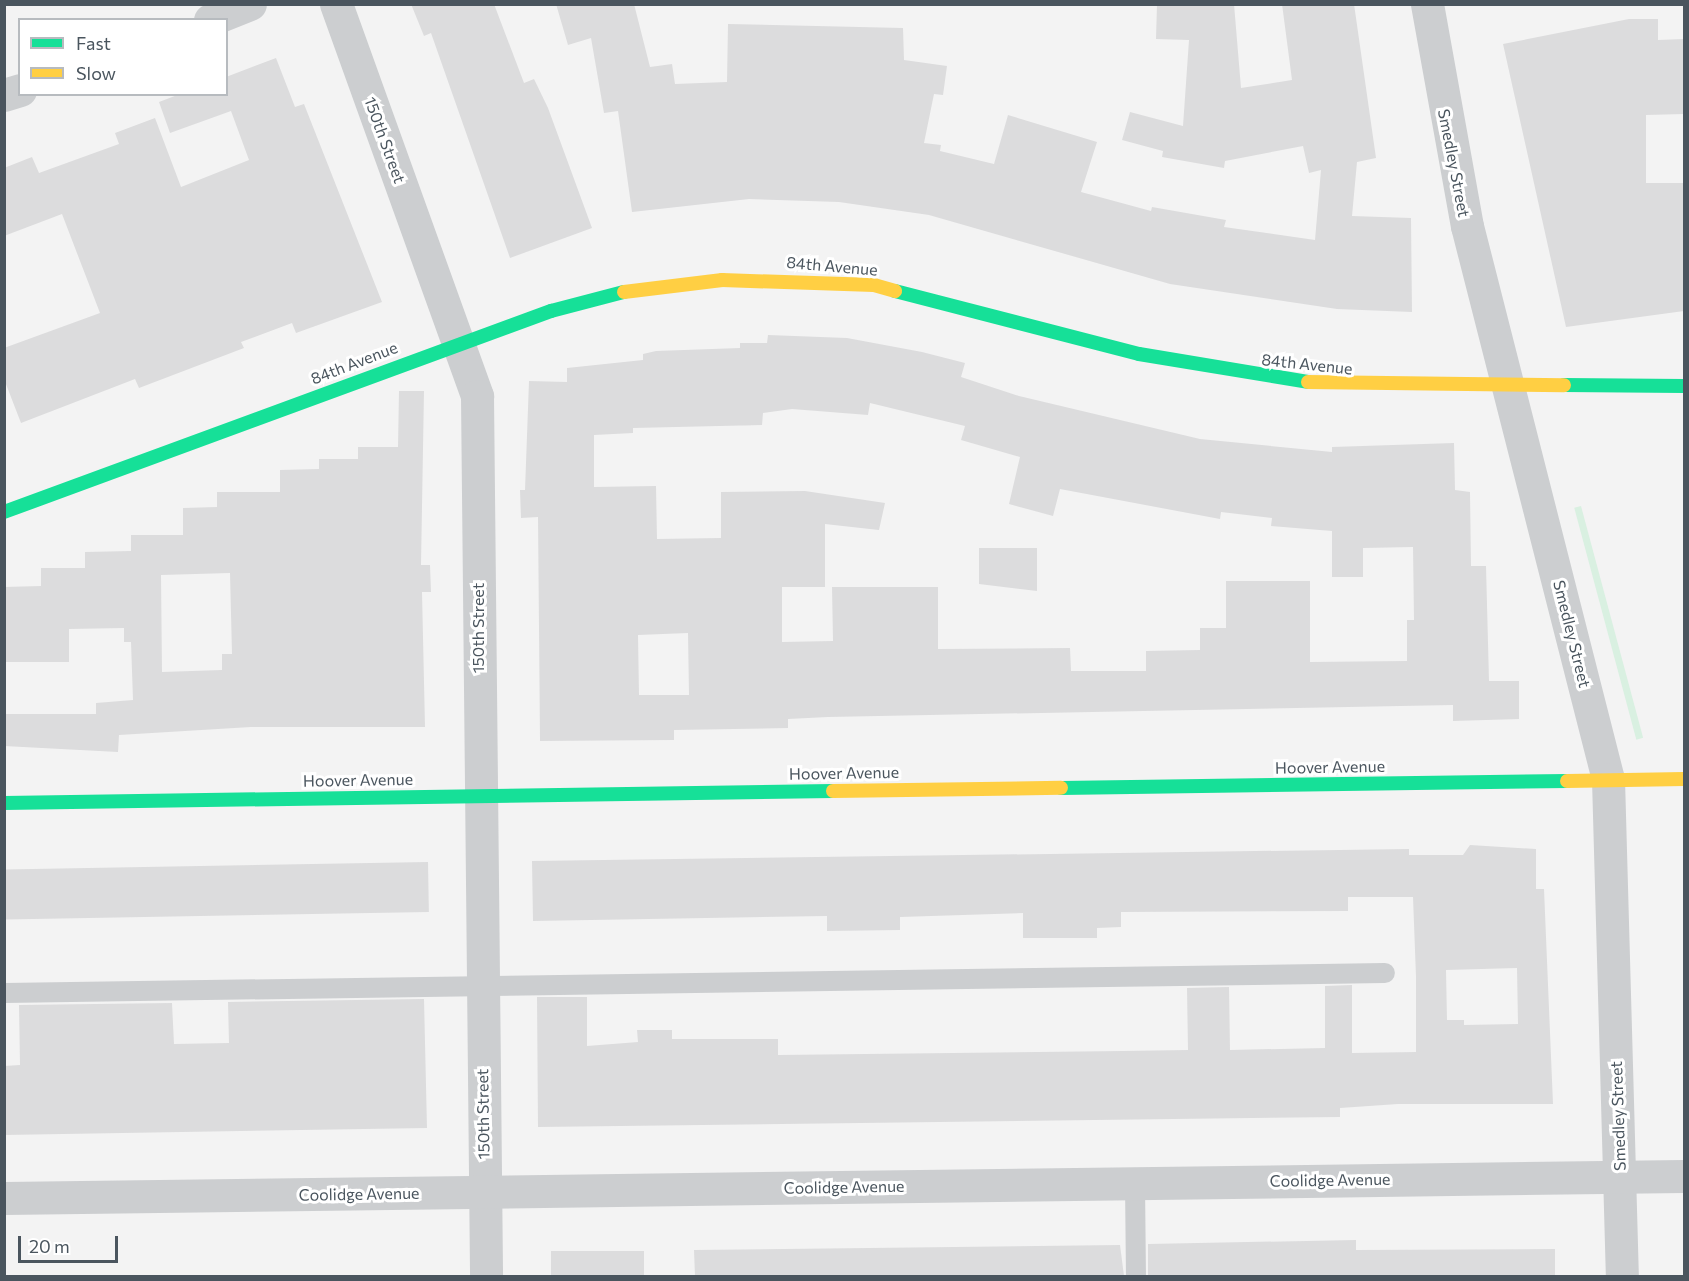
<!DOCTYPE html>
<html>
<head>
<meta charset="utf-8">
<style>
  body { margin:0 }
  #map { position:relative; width:1689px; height:1281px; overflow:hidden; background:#f3f3f3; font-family:Commissioner,sans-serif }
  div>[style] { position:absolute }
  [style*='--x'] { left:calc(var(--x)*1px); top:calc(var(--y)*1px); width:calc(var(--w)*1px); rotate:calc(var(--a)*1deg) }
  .green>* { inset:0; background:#d9f0e1; transform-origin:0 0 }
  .building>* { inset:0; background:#dcdcdd; transform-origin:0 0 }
  .lane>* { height:20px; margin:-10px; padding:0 10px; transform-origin:10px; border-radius:10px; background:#ccced0 }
  .street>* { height:33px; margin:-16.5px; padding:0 16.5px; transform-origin:16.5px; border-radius:16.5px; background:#ccced0 }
  .fast>* { height:14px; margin:-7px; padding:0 7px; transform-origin:7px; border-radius:7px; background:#16e098 }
  .slow>* { height:14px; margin:-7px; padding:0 7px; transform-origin:7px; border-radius:7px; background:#ffcf43 }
  span { translate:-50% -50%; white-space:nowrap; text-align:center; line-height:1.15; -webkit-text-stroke:6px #fff; paint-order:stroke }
  .street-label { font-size:16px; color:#4a555e }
  .frame { position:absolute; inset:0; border:6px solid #4a555e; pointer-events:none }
  .legend { position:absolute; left:18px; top:18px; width:210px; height:78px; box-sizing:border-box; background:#fff; border:2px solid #b7bbbf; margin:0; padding:8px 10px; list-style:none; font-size:18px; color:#4a555e }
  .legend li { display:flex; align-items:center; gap:12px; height:30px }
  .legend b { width:30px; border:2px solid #b7bbbf }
  .scale { position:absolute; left:18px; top:1236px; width:100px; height:27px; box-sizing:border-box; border:3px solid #4a555e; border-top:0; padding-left:8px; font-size:18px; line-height:21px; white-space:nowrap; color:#4a555e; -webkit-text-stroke:4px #fff; paint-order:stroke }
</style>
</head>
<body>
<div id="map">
  <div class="green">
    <div style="left:1581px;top:506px;width:240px;height:7px;rotate:75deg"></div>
  </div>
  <div class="building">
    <div style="clip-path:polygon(411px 4px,494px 4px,524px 83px,534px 79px,548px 108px,592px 228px,510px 258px,431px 33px,424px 36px)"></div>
    <div style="clip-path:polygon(556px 4px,634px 4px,650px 67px,672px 64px,675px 84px,727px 82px,728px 24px,903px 28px,904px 60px,947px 66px,943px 95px,934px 94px,924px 143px,941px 145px,940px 151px,994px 164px,1008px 115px,1097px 142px,1081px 192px,1151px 211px,1152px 207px,1226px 220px,1224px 227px,1315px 240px,1321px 170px,1309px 173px,1303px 146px,1225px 161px,1224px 168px,1162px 157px,1163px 151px,1122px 140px,1130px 112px,1183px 126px,1189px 40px,1156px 39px,1157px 4px,1234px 4px,1241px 88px,1292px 80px,1282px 4px,1354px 4px,1376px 158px,1357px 162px,1352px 216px,1411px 218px,1412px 312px,1337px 309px,1170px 284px,929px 215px,839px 202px,749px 199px,632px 212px,618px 111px,604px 113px,591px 38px,568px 45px)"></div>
    <div style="clip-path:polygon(1629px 19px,1658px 19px,1658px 40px,1684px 39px,1684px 114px,1646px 115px,1646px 183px,1683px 183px,1684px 311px,1566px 327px,1503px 44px)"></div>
    <div style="clip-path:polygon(276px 58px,295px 107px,304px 104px,382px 302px,296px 333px,292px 323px,241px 342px,244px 348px,139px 388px,135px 379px,21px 423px,4px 379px,4px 348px,100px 313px,62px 214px,4px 236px,4px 168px,32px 157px,39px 173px,119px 144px,115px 133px,155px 118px,181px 187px,249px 160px,231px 111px,170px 133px,159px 102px,180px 94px,226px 94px,226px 77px)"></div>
    <div style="clip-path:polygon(evenodd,768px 335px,847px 338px,922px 352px,965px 363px,961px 377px,1019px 396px,1200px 439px,1332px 452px,1332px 447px,1454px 443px,1455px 490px,1470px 492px,1471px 566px,1486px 566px,1489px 681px,1519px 681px,1519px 719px,1453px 721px,1453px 705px,828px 717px,788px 719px,788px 728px,674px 730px,674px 740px,540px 741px,538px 517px,521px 518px,520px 490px,525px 490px,529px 381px,567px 382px,567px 368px,643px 360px,643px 354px,656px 351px,740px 348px,740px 343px,767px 343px,768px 335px,870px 403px,965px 426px,961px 440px,1020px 457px,1009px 504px,1053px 516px,1060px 489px,1220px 519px,1221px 512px,1272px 518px,1271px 526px,1332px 531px,1332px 577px,1363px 577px,1363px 548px,1413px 547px,1414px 620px,1407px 620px,1407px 661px,1310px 662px,1310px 581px,1226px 581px,1226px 628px,1200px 628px,1200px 650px,1146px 651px,1146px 671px,1071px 671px,1070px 648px,938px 649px,938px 587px,832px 587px,833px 641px,782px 642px,782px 587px,825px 587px,825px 524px,879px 530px,885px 503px,805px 491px,721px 492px,721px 538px,657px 539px,656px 486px,594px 487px,594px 435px,633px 433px,633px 428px,762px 425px,763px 413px,792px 409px,868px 415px,870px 403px,768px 335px,688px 633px,689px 695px,639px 695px,638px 635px,688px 633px)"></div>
    <div style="clip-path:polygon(evenodd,399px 391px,424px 391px,421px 565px,430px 565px,431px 592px,422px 592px,425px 727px,251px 727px,119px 735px,118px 752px,4px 746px,4px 714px,96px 714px,96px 703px,133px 700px,131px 642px,124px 642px,124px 628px,69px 629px,69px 662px,4px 662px,4px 587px,41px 586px,41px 568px,85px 568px,85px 552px,131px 551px,131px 535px,183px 535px,183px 508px,217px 507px,217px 492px,280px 492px,280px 470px,319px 469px,319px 459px,358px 459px,358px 447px,398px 447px,399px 391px,230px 573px,232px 654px,222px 654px,222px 670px,162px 672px,161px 575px,230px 573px)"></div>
    <div style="clip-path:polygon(979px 548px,1037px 548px,1037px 591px,979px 584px)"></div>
    <div style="clip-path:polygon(evenodd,1470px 845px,1536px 849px,1536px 889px,1544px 889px,1553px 1104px,1398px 1104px,1340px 1108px,1340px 1117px,538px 1127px,537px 997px,587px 997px,587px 1046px,638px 1042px,637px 1030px,672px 1030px,672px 1039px,778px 1039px,778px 1055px,1123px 1051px,1188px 1050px,1187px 988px,1229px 987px,1230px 1050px,1325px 1048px,1325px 986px,1352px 985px,1352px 1053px,1416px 1052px,1416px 977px,1413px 897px,1348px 897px,1348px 911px,1121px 912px,1121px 927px,1097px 928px,1097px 938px,1023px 938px,1023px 913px,900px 917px,900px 930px,827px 931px,827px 916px,533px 921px,532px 861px,1409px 849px,1409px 855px,1463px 855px,1470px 845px,1517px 968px,1518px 1024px,1464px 1025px,1464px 1020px,1447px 1020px,1446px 970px,1517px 968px)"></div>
    <div style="left:428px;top:862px;width:50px;height:424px;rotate:89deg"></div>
    <div style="clip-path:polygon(424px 999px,427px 1128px,4px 1135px,4px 1066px,20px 1065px,19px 1005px,172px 1003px,174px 1044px,229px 1043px,228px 1002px)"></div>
    <div style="clip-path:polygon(1356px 1240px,1356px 1250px,1555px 1249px,1555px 1276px,1148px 1276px,1148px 1244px)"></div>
    <div style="clip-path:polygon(1120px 1245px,1124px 1276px,695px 1276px,694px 1250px)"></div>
    <div style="left:644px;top:1251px;width:25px;height:93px;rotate:90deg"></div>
  </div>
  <div class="lane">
    <div style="--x:4;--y:993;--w:1381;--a:-0.83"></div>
    <div style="--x:1135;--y:1183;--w:93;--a:89.4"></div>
  </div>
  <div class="street">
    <div style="--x:336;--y:4;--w:417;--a:70.2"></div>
    <div style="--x:477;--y:396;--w:880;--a:89.41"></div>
    <div style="--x:1427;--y:4;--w:226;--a:79.8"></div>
    <div style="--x:1467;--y:226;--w:571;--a:75.7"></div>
    <div style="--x:1608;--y:779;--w:497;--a:88.4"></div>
    <div style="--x:210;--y:20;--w:43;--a:-21.8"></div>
    <div style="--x:4;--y:95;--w:17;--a:-17"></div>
    <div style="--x:4;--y:1198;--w:1680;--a:-0.75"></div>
  </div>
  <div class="fast">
    <div style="--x:895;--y:291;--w:252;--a:14.5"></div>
    <div style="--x:1139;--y:354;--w:171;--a:9.4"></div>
    <div style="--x:1564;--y:385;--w:120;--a:0.5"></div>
    <div style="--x:4;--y:512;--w:583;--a:-20.18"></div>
    <div style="--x:551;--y:311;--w:75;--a:-14.6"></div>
    <div style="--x:1061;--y:788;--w:506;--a:-0.79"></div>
    <div style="--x:4;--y:803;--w:829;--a:-0.83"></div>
  </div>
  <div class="slow">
    <div style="--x:624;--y:292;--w:99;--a:-7"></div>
    <div style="--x:722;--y:280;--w:152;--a:1.9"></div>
    <div style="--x:874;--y:285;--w:22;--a:16"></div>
    <div style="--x:1308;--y:382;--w:256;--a:0.7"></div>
    <div style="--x:1567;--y:781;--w:117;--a:-1"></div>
    <div style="--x:833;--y:791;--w:228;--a:-0.8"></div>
  </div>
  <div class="street-label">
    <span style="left:385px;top:140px;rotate:70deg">150th Street</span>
    <span style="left:1454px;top:163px;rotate:79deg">Smedley Street</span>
    <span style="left:832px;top:266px;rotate:5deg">84th Avenue</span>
    <span style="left:354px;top:363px;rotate:-21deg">84th Avenue</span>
    <span style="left:1307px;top:364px;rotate:6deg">84th Avenue</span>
    <span style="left:478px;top:628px;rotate:-90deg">150th Street</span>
    <span style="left:1572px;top:634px;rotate:76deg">Smedley Street</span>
    <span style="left:1330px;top:767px;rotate:-1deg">Hoover Avenue</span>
    <span style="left:844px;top:773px;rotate:-1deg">Hoover Avenue</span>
    <span style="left:358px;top:780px;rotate:-1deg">Hoover Avenue</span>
    <span style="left:483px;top:1114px;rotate:-91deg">150th Street</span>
    <span style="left:1618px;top:1116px;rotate:-92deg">Smedley Street</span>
    <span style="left:1330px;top:1180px;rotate:-1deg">Coolidge Avenue</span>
    <span style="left:844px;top:1187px;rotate:-1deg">Coolidge Avenue</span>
    <span style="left:359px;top:1194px;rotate:-1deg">Coolidge Avenue</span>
  </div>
  <div class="frame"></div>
  <ul class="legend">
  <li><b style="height:8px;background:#16e098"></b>Fast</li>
  <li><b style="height:8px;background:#ffcf43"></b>Slow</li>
  </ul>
  <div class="scale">20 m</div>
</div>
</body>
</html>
